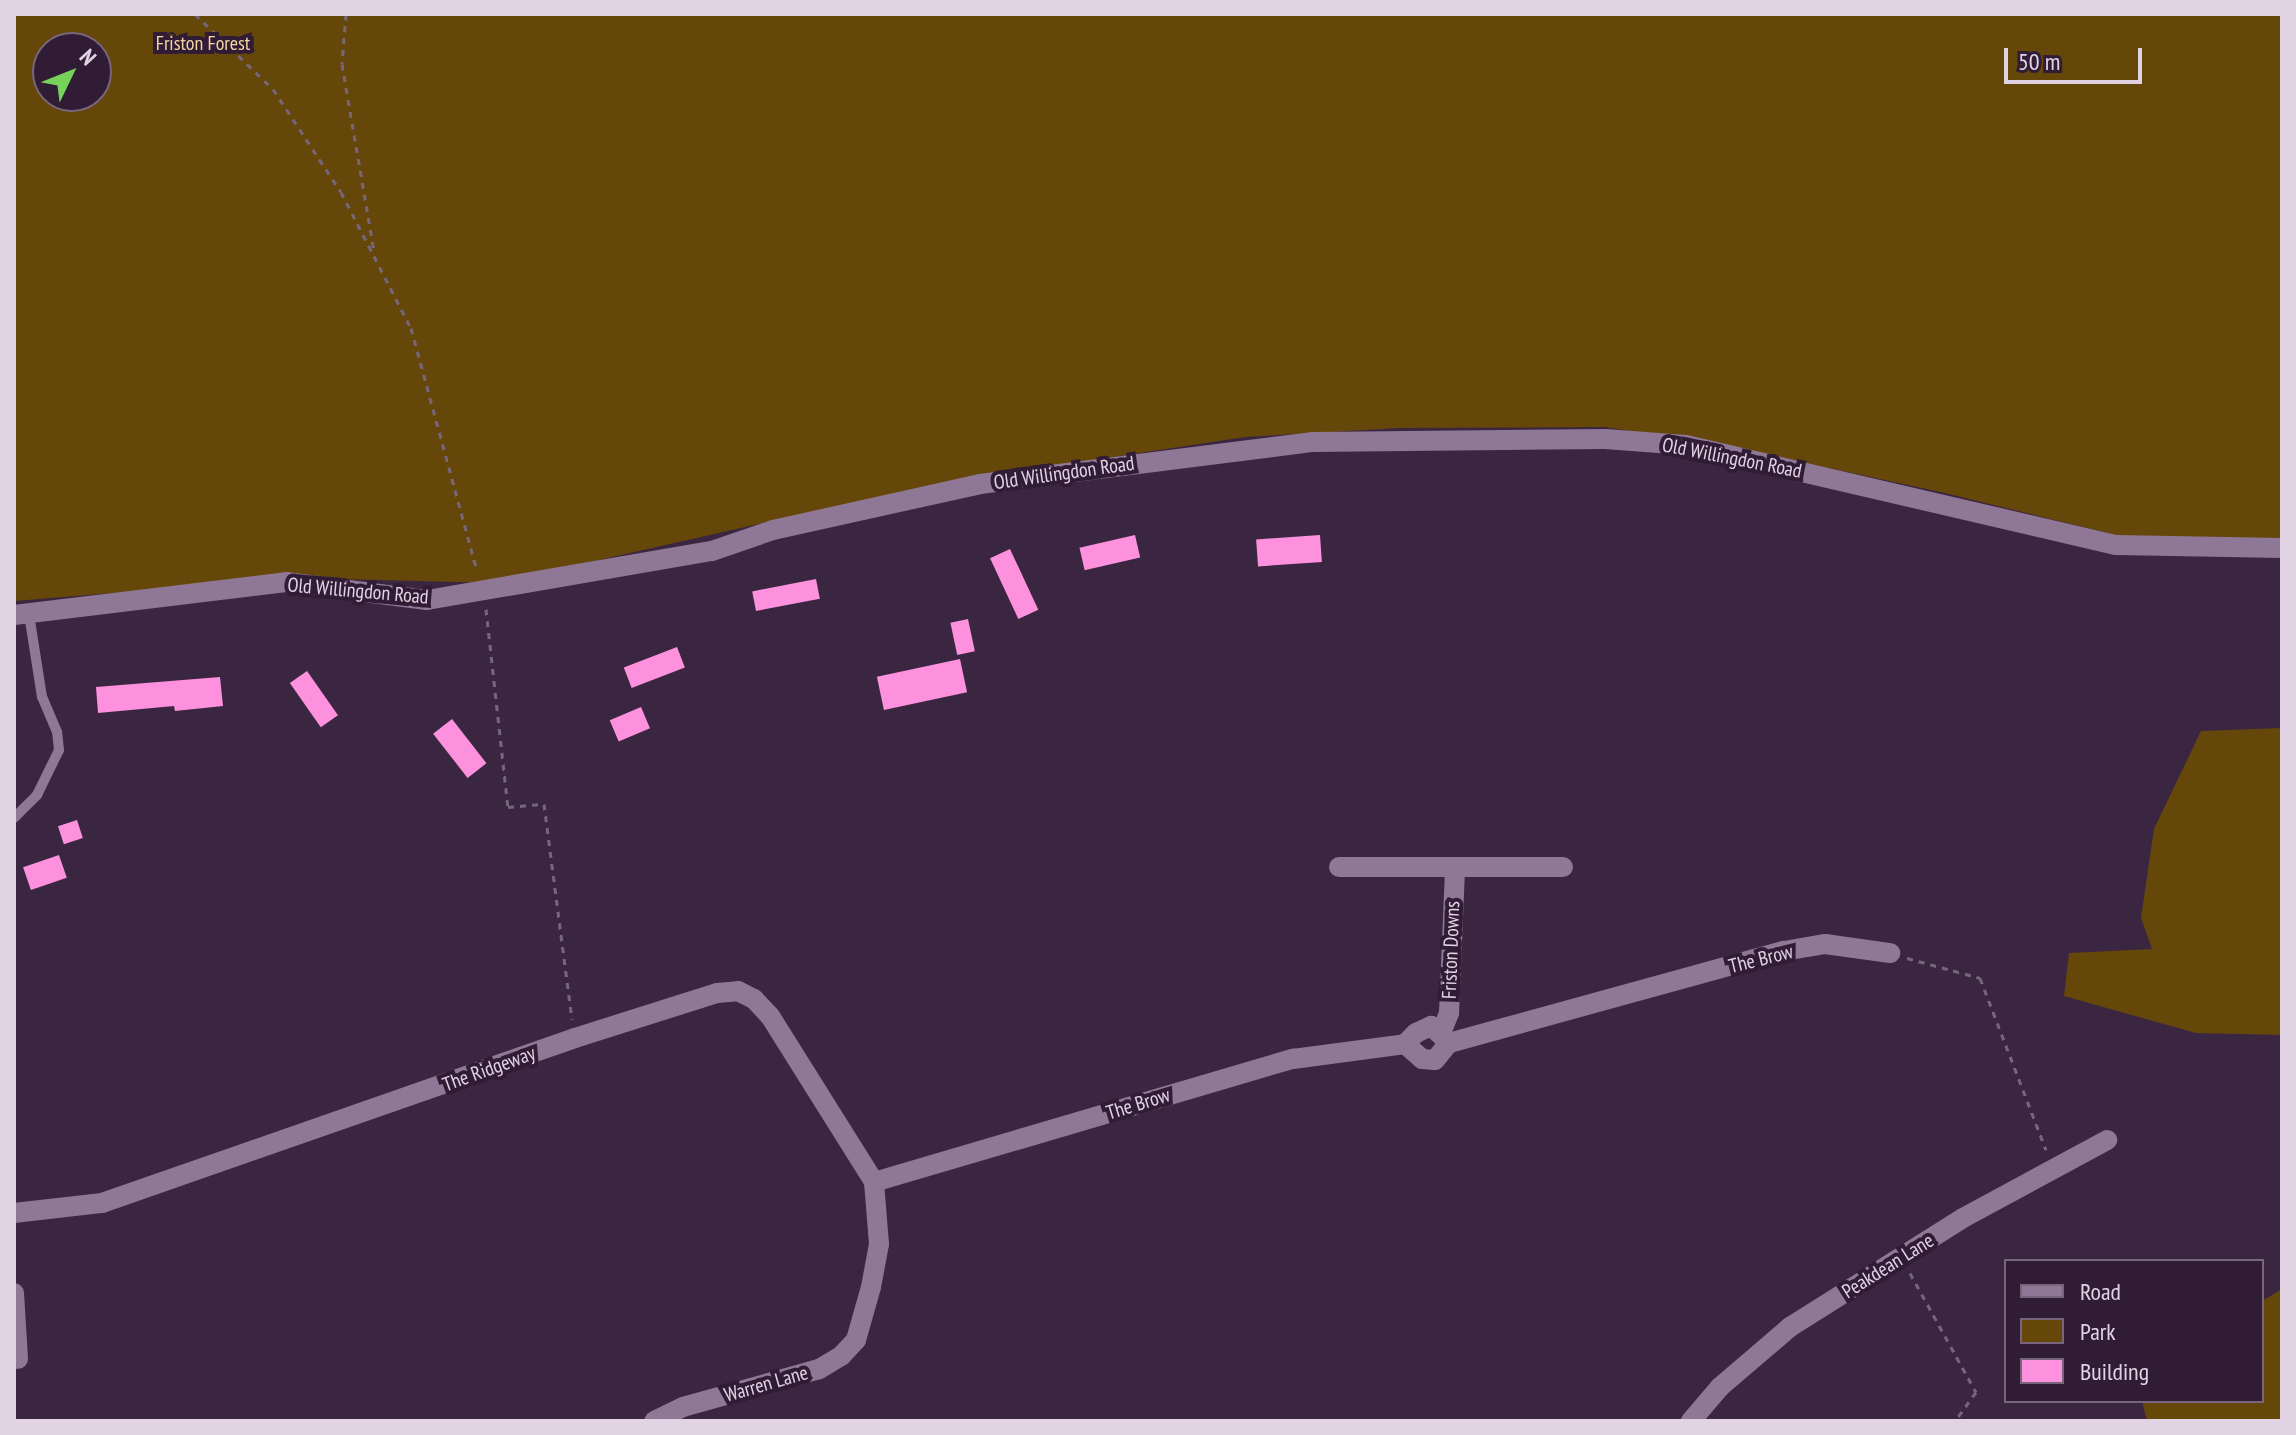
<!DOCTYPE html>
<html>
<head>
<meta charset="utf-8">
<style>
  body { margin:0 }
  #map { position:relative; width:2296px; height:1435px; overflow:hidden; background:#3b2641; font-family:"PT Sans Narrow",sans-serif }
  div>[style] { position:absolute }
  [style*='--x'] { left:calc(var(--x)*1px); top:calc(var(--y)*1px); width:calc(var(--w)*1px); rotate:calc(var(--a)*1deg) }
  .green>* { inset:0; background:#654709 }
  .building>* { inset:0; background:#fd91dd; transform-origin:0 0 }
  .path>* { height:3px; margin-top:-1.5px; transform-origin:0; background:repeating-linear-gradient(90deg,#77657c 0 6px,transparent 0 12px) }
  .lane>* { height:10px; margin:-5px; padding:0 5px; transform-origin:5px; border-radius:5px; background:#8f7796 }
  .street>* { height:20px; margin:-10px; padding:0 10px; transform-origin:10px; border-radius:10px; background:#8f7796 }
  span { translate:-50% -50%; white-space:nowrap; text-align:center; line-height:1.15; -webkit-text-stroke:8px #311c36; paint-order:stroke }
  .park-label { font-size:20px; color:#f5d5a2 }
  .street-label { font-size:20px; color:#e1d3e4 }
  .frame { position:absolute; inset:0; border:16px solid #e1d3e4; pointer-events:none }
  .legend { position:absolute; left:2004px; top:1259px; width:260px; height:144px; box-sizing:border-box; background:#311c36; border:2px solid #77657c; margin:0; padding:10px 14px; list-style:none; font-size:24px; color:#e1d3e4 }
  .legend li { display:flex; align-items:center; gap:16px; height:40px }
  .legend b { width:40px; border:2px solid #77657c }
  .north { position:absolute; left:32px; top:32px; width:80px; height:80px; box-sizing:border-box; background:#311c36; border:2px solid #77657c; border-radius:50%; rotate:47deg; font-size:22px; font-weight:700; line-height:32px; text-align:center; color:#e1d3e4 }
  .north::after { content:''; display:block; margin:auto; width:28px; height:36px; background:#76d25a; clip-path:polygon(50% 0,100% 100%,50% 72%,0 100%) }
  .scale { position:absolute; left:2004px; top:48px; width:138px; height:36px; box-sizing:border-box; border:4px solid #e1d3e4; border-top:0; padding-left:10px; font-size:24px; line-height:28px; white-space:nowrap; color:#e1d3e4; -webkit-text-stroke:6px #311c36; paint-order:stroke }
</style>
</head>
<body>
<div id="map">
  <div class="green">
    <div style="clip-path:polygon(evenodd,14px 14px,2282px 14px,2282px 541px,2120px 536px,1945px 493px,1736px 448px,1605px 427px,1399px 428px,1245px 437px,935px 484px,497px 583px,298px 578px,14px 601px,14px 14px,48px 48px,96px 48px,96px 96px,48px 96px,48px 48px)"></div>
    <div style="clip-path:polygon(2282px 728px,2282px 1035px,2196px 1033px,2064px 996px,2069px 953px,2152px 949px,2141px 918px,2154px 829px,2201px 731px)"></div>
    <div style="clip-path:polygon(2282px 1289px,2282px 1421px,2147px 1421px,2142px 1401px,2262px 1401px,2262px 1301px)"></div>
  </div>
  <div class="building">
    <div style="left:1135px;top:535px;width:23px;height:57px;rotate:77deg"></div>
    <div style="left:1320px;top:535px;width:27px;height:64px;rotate:86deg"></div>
    <div style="left:1010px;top:549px;width:67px;height:22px;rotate:65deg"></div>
    <div style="left:816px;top:579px;width:20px;height:65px;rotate:79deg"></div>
    <div style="left:968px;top:619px;width:33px;height:18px;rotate:78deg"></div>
    <div style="left:677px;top:647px;width:22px;height:57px;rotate:69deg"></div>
    <div style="left:960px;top:659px;width:34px;height:85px;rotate:78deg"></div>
    <div style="left:307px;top:671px;width:54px;height:21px;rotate:55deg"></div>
    <div style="clip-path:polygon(220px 677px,223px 706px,175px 711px,174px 706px,98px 713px,96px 687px)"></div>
    <div style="left:641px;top:707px;width:23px;height:34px;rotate:67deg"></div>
    <div style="left:452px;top:719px;width:56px;height:24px;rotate:52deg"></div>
    <div style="left:77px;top:820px;width:19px;height:20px;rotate:72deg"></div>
    <div style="left:59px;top:855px;width:24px;height:38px;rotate:71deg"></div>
  </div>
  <div class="path">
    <div style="--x:195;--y:14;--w:108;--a:43.9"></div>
    <div style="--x:273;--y:89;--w:123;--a:56.6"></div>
    <div style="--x:341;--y:192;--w:153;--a:62.8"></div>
    <div style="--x:411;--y:328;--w:252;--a:74.8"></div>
    <div style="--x:346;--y:14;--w:50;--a:94.6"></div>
    <div style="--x:342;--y:64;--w:190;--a:80.3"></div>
    <div style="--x:486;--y:609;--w:199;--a:83.7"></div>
    <div style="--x:508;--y:807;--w:36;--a:-5"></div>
    <div style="--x:544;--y:804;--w:217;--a:82.6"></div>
    <div style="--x:1907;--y:958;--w:76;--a:15.3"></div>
    <div style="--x:1980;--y:978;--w:184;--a:69"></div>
    <div style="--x:1910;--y:1273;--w:136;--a:61"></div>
    <div style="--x:1976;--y:1392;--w:36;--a:126"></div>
  </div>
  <div class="lane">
    <div style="--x:14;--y:818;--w:33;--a:-45"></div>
    <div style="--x:37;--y:795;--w:50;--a:-63.9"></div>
    <div style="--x:59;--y:750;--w:18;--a:-96"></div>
    <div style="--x:57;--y:732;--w:38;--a:-113"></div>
    <div style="--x:42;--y:697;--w:84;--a:-98.9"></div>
  </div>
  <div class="street">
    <div style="--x:14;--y:615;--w:274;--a:-6.9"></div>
    <div style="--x:286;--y:582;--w:142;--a:7.3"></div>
    <div style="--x:427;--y:600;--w:289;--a:-9.8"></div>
    <div style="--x:712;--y:551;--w:65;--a:-19"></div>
    <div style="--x:773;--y:530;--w:212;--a:-12.5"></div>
    <div style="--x:980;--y:484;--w:336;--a:-7.2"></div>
    <div style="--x:1313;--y:442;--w:292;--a:-0.6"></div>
    <div style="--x:1605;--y:439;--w:81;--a:4.2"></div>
    <div style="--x:1686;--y:445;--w:441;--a:13.1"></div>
    <div style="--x:2116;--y:545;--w:166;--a:1"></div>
    <div style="--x:1339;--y:867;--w:224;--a:0"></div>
    <div style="--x:1441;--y:1033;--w:22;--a:-68"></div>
    <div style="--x:1449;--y:1013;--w:146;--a:-87.6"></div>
    <div style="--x:1405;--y:1044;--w:23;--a:41"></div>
    <div style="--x:1422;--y:1059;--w:13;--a:4"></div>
    <div style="--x:1435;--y:1060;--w:22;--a:-51"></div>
    <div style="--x:874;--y:1182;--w:437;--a:-16.4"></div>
    <div style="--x:1293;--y:1059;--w:113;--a:-7.6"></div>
    <div style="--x:1405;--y:1044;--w:16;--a:-45"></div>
    <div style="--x:1416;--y:1033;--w:17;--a:-25"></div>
    <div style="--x:1431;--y:1026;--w:25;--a:43"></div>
    <div style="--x:1449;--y:1043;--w:347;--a:-15.4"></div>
    <div style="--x:1784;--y:951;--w:42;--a:-9.7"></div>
    <div style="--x:1825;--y:944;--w:66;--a:7.9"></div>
    <div style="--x:14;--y:1213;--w:89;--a:-6.5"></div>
    <div style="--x:102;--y:1203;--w:501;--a:-19.23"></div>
    <div style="--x:575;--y:1038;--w:149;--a:-17.6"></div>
    <div style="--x:717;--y:993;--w:21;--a:-5"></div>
    <div style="--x:738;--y:991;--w:18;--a:27"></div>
    <div style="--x:754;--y:999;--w:23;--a:47"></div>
    <div style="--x:770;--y:1016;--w:196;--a:57.9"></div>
    <div style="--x:874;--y:1182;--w:62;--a:85.4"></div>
    <div style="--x:879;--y:1244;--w:44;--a:100.5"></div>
    <div style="--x:871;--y:1287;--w:55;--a:105.8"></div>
    <div style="--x:856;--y:1340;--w:22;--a:133"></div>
    <div style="--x:841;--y:1356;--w:26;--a:149"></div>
    <div style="--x:819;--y:1369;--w:141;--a:164.4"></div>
    <div style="--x:683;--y:1407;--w:32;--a:154"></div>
    <div style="--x:14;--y:1293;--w:66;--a:86.5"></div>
    <div style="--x:1691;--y:1421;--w:45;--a:-49.5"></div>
    <div style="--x:1720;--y:1387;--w:92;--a:-40.6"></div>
    <div style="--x:1790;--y:1327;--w:204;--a:-32.2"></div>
    <div style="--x:1963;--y:1218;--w:164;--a:-28.4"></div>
  </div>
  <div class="park-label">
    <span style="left:203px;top:43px">Friston Forest</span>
  </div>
  <div class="street-label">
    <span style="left:1732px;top:458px;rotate:11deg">Old Willingdon Road</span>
    <span style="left:1064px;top:473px;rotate:-8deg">Old Willingdon Road</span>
    <span style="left:358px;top:591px;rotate:5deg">Old Willingdon Road</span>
    <span style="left:1451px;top:950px;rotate:-88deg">Friston Downs</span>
    <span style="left:1761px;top:959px;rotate:-14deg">The Brow</span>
    <span style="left:489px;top:1069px;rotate:-20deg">The Ridgeway</span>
    <span style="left:1138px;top:1104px;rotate:-17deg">The Brow</span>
    <span style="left:1888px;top:1266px;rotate:-32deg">Peakdean Lane</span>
    <span style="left:766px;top:1384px;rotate:-16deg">Warren Lane</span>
  </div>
  <div class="frame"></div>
  <ul class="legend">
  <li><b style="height:10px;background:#8f7796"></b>Road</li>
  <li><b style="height:22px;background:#654709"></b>Park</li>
  <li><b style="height:22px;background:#fd91dd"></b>Building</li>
  </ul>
  <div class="north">N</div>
  <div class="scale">50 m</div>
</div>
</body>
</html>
